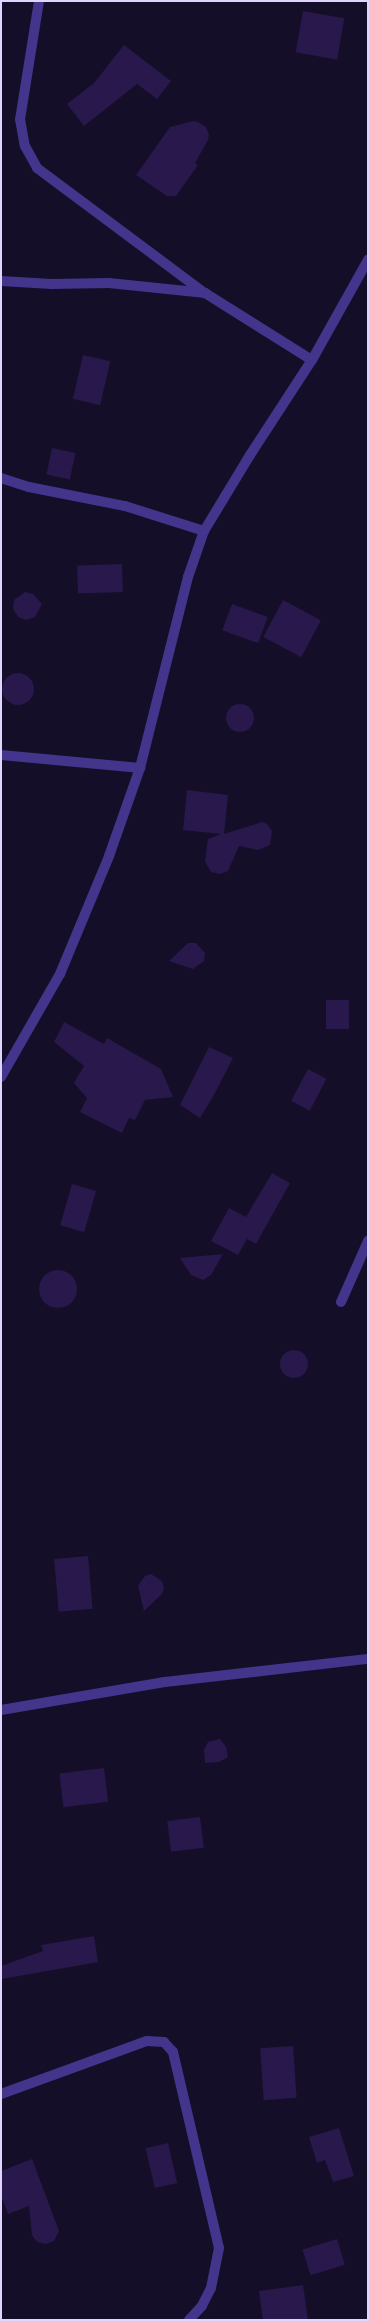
<!DOCTYPE html>
<html>
<head>
<meta charset="utf-8">
<style>
  body { margin:0 }
  #map { position:relative; width:369px; height:2321px; overflow:hidden; background:#150e28; font-family:"DM Sans",sans-serif }
  div>[style] { position:absolute }
  [style*='--x'] { left:calc(var(--x)*1px); top:calc(var(--y)*1px); width:calc(var(--w)*1px); rotate:calc(var(--a)*1deg) }
  .building>* { inset:0; background:#28184b; transform-origin:0 0 }
  .round { border-radius:50% }
  .minor>* { height:10px; margin:-5px; padding:0 5px; transform-origin:5px; border-radius:5px; background:#42358b }
  span { translate:-50% -50%; white-space:nowrap; text-align:center; line-height:1.15; -webkit-text-stroke:3px #150e28; paint-order:stroke }
  .frame { position:absolute; inset:0; border:2px solid #dfd5ff; pointer-events:none }
</style>
</head>
<body>
<div id="map">
  <div class="building">
    <div style="left:303px;top:11px;width:42px;height:42px;rotate:10deg"></div>
    <div style="clip-path:polygon(124px 45px,171px 81px,157px 99px,137px 84px,84px 126px,67px 104px,94px 83px)"></div>
    <div style="clip-path:polygon(193px 121px,198px 122px,206px 127px,209px 135px,208px 140px,195px 163px,198px 165px,176px 196px,167px 196px,136px 175px,170px 127px)"></div>
    <div style="left:83px;top:355px;width:28px;height:45px;rotate:13deg"></div>
    <div style="left:52px;top:448px;width:24px;height:27px;rotate:12deg"></div>
    <div style="left:122px;top:564px;width:28px;height:45px;rotate:88deg"></div>
    <div style="clip-path:polygon(25px 592px,33px 594px,42px 604px,35px 617px,26px 620px,18px 617px,13px 609px,14px 600px)"></div>
    <div style="left:283px;top:600px;width:43px;height:42px;rotate:28deg"></div>
    <div style="left:232px;top:604px;width:38px;height:28px;rotate:20deg"></div>
    <div class="round" style="left:2px;top:673px;width:32px;height:32px"></div>
    <div class="round" style="left:226px;top:704px;width:28px;height:28px"></div>
    <div style="clip-path:polygon(187px 790px,228px 795px,224px 834px,262px 822px,267px 824px,272px 831px,270px 845px,258px 850px,239px 846px,228px 871px,220px 874px,211px 872px,205px 861px,208px 839px,221px 834px,183px 830px)"></div>
    <div style="clip-path:polygon(188px 943px,196px 943px,205px 953px,204px 961px,193px 969px,169px 961px)"></div>
    <div style="left:326px;top:1000px;width:23px;height:29px"></div>
    <div style="clip-path:polygon(64px 1022px,104px 1044px,107px 1038px,161px 1069px,173px 1097px,145px 1100px,135px 1120px,129px 1118px,122px 1133px,80px 1112px,87px 1098px,74px 1083px,84px 1066px,54px 1042px)"></div>
    <div style="clip-path:polygon(209px 1047px,233px 1058px,215px 1093px,200px 1118px,180px 1105px)"></div>
    <div style="left:308px;top:1069px;width:21px;height:36px;rotate:28deg"></div>
    <div style="clip-path:polygon(272px 1173px,290px 1183px,256px 1244px,247px 1239px,238px 1255px,211px 1241px,229px 1208px,246px 1217px)"></div>
    <div style="left:72px;top:1184px;width:25px;height:43px;rotate:16deg"></div>
    <div style="clip-path:polygon(223px 1254px,211px 1275px,203px 1280px,191px 1275px,180px 1258px)"></div>
    <div class="round" style="left:39px;top:1270px;width:38px;height:38px"></div>
    <div class="round" style="left:280px;top:1350px;width:28px;height:28px"></div>
    <div style="left:88px;top:1556px;width:53px;height:34px;rotate:85deg"></div>
    <div style="clip-path:polygon(151px 1574px,162px 1581px,164px 1588px,162px 1594px,144px 1611px,138px 1586px,145px 1576px)"></div>
    <div style="clip-path:polygon(220px 1739px,226px 1747px,228px 1757px,219px 1762px,205px 1763px,204px 1750px,208px 1742px)"></div>
    <div style="left:104px;top:1768px;width:34px;height:45px;rotate:83deg"></div>
    <div style="left:200px;top:1817px;width:31px;height:33px;rotate:83deg"></div>
    <div style="clip-path:polygon(94px 1936px,98px 1962px,2px 1979px,1px 1966px,43px 1951px,41px 1945px)"></div>
    <div style="left:293px;top:2046px;width:52px;height:33px;rotate:86deg"></div>
    <div style="clip-path:polygon(339px 2128px,354px 2176px,333px 2182px,325px 2160px,317px 2163px,309px 2137px)"></div>
    <div style="left:168px;top:2143px;width:41px;height:23px;rotate:77deg"></div>
    <div style="clip-path:polygon(32px 2159px,59px 2231px,54px 2241px,46px 2244px,37px 2242px,32px 2235px,29px 2206px,8px 2214px,1px 2195px,1px 2171px)"></div>
    <div style="left:337px;top:2239px;width:27px;height:36px;rotate:73deg"></div>
    <div style="clip-path:polygon(303px 2285px,308px 2320px,263px 2320px,259px 2291px)"></div>
  </div>
  <div class="minor">
    <div style="--x:39;--y:1;--w:120;--a:99.1"></div>
    <div style="--x:20;--y:119;--w:27;--a:80"></div>
    <div style="--x:25;--y:146;--w:25;--a:61"></div>
    <div style="--x:37;--y:168;--w:209;--a:36.7"></div>
    <div style="--x:205;--y:293;--w:126;--a:32.1"></div>
    <div style="--x:1;--y:281;--w:51;--a:3.4"></div>
    <div style="--x:52;--y:284;--w:57;--a:-1"></div>
    <div style="--x:109;--y:283;--w:97;--a:5.9"></div>
    <div style="--x:1;--y:478;--w:29;--a:18"></div>
    <div style="--x:29;--y:487;--w:98;--a:11.2"></div>
    <div style="--x:125;--y:506;--w:83;--a:17.6"></div>
    <div style="--x:1;--y:755;--w:140;--a:5.3"></div>
    <div style="--x:1;--y:1077;--w:119;--a:-60.2"></div>
    <div style="--x:60;--y:974;--w:128;--a:-67.4"></div>
    <div style="--x:109;--y:856;--w:93;--a:-70.6"></div>
    <div style="--x:140;--y:768;--w:197;--a:-75.9"></div>
    <div style="--x:188;--y:577;--w:49;--a:-70.8"></div>
    <div style="--x:204;--y:531;--w:89;--a:-58.8"></div>
    <div style="--x:250;--y:455;--w:113;--a:-56.9"></div>
    <div style="--x:312;--y:360;--w:115;--a:-60.8"></div>
    <div style="--x:341;--y:1302;--w:67;--a:-66.1"></div>
    <div style="--x:1;--y:1710;--w:166;--a:-9.7"></div>
    <div style="--x:165;--y:1682;--w:204;--a:-6.5"></div>
    <div style="--x:1;--y:2094;--w:155;--a:-20"></div>
    <div style="--x:147;--y:2041;--w:17;--a:3"></div>
    <div style="--x:164;--y:2042;--w:13;--a:48"></div>
    <div style="--x:173;--y:2052;--w:201;--a:76.8"></div>
    <div style="--x:219;--y:2248;--w:41;--a:101.3"></div>
    <div style="--x:211;--y:2288;--w:20;--a:117"></div>
    <div style="--x:202;--y:2306;--w:19;--a:133"></div>
  </div>
  <div class="frame"></div>
</div>
</body>
</html>
